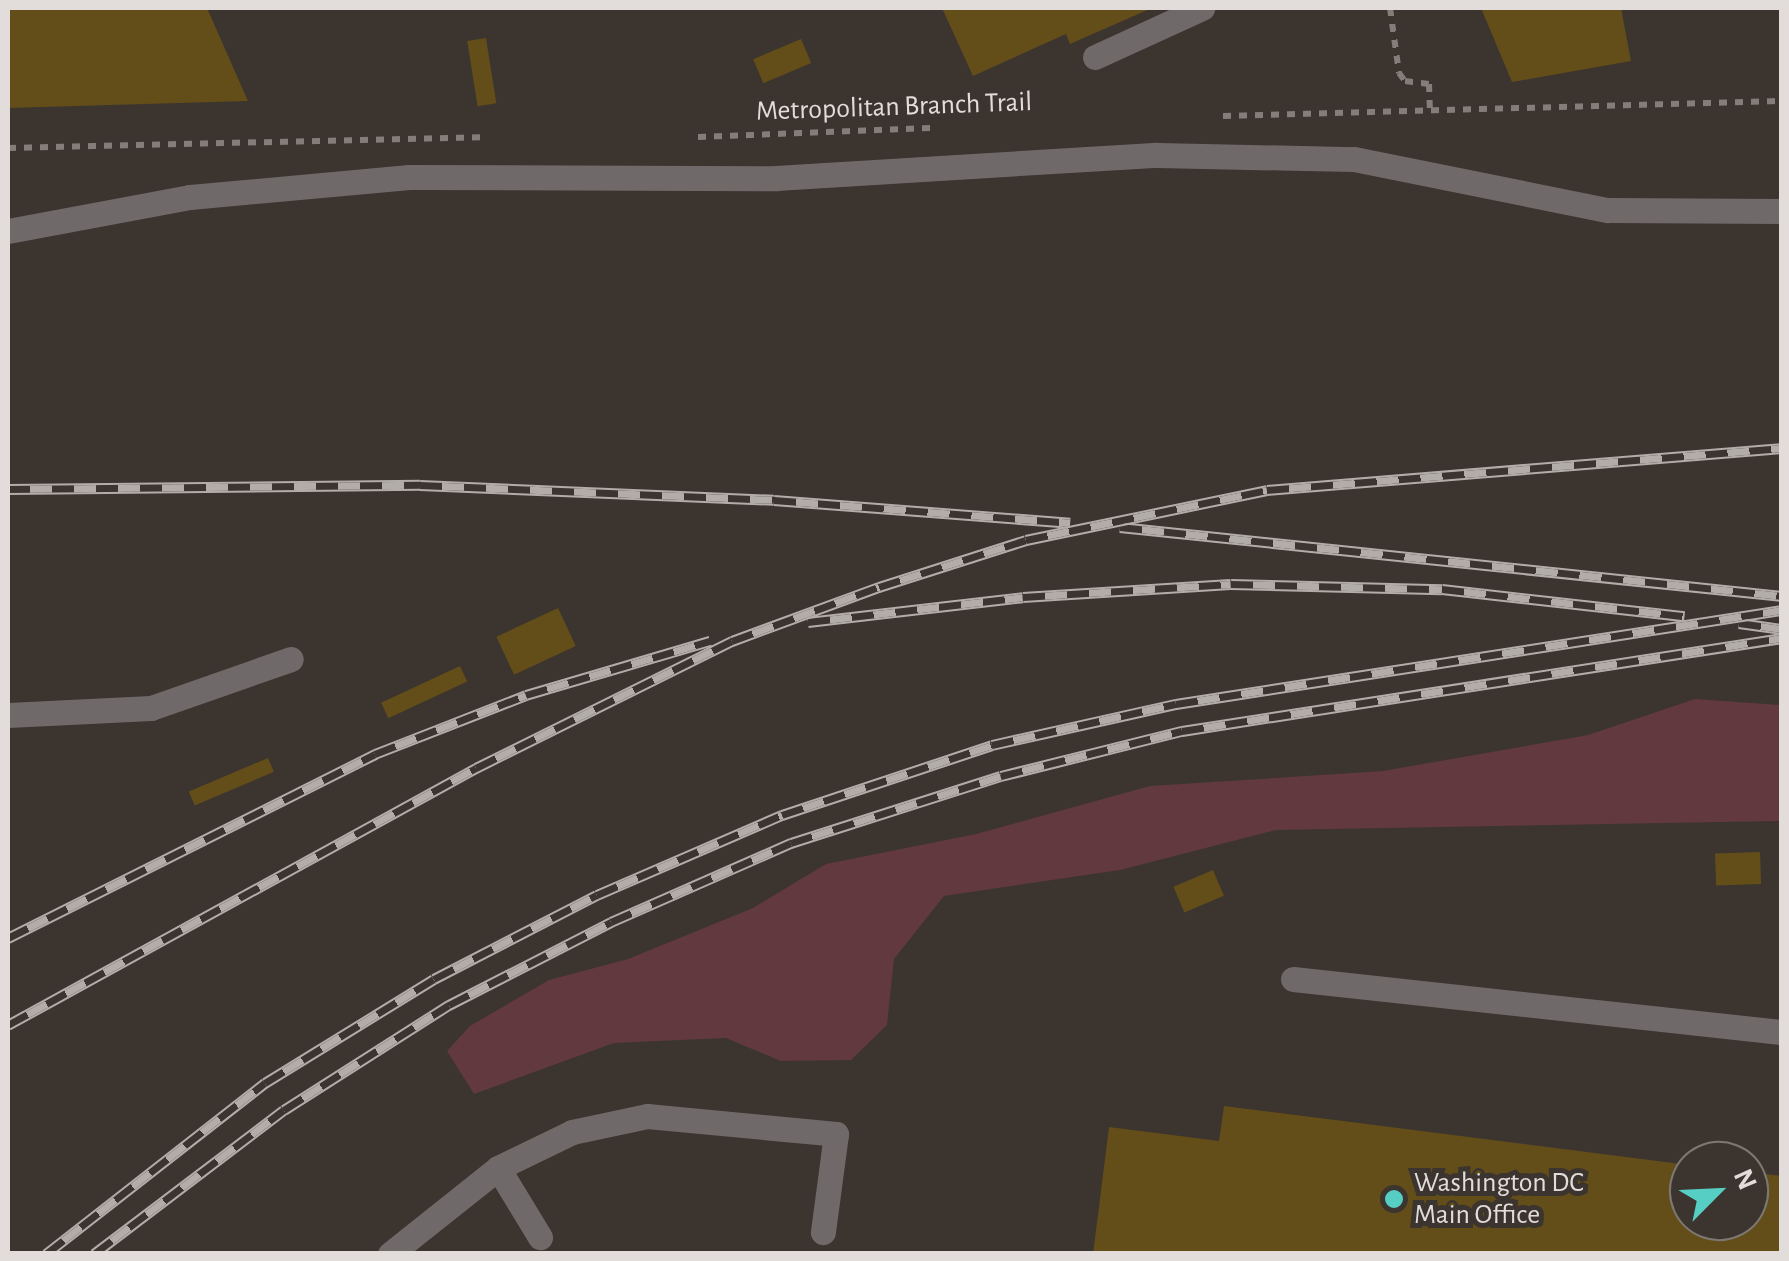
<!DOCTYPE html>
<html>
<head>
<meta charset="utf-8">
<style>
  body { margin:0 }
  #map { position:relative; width:1789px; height:1261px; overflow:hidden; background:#3b342f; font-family:"Alegreya Sans",sans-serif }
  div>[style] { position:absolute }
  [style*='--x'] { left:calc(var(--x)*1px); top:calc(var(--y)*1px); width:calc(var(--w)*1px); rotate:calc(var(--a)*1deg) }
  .green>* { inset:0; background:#61393f }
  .building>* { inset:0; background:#634e19; transform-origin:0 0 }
  .path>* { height:6px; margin-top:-3px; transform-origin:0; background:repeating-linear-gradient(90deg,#847e7a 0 8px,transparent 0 16px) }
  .lane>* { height:25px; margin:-12.5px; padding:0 12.5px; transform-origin:12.5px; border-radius:12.5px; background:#6f6a69 }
  .rail>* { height:11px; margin-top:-5.5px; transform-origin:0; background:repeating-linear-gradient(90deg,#3b342f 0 22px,#b3adaa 0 44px); box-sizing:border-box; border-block:2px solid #b3adaa }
  .dots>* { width:28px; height:28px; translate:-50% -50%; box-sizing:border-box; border:5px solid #3b342f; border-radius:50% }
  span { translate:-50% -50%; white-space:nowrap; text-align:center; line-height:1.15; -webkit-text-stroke:10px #3b342f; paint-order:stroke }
  .street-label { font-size:28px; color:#e2ddda }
  .poi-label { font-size:28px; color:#e2ddda }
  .left { translate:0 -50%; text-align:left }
  .frame { position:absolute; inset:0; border:10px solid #e2ddda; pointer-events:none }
  .north { position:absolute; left:1669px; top:1141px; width:100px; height:100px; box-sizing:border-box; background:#3b342f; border:2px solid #7e7873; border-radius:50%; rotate:66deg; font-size:28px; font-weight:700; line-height:40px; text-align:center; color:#e2ddda }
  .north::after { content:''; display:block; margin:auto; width:35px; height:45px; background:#56cec3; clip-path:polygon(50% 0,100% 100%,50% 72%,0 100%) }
</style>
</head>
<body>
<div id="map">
  <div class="green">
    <div style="clip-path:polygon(1695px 699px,1781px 705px,1781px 821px,1276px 830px,1120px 870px,944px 896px,894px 959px,887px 1025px,851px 1060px,781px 1061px,726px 1038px,614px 1043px,474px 1094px,447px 1051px,470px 1026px,549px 980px,628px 959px,753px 908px,826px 864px,976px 834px,1150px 786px,1383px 771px,1588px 735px)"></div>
  </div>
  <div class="building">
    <div style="clip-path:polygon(8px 8px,207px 8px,248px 101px,8px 108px)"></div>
    <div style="clip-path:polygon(942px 8px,1152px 8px,1070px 44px,1066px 34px,973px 76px)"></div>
    <div style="clip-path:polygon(1481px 8px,1621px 8px,1631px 61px,1512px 82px)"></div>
    <div style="left:486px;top:38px;width:66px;height:19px;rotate:81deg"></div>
    <div style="left:801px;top:39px;width:26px;height:52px;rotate:67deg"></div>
    <div style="left:558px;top:608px;width:42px;height:68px;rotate:65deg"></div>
    <div style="left:460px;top:666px;width:17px;height:87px;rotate:65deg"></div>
    <div style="left:268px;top:758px;width:15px;height:86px;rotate:67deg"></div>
    <div style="left:1760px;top:852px;width:32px;height:45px;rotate:88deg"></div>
    <div style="left:1213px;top:870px;width:28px;height:43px;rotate:67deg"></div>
    <div style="clip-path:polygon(1224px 1106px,1689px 1165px,1689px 1221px,1749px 1221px,1749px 1172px,1782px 1176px,1782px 1254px,1093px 1254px,1109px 1127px,1219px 1141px)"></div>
  </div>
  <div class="path">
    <div style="--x:1390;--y:8;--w:66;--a:82.1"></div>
    <div style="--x:1399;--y:73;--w:10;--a:53"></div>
    <div style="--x:1405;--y:81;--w:24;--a:7"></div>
    <div style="--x:1429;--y:84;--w:24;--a:88"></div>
    <div style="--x:1223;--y:116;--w:559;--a:-1.54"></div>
    <div style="--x:698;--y:137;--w:238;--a:-2.2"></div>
    <div style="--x:8;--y:148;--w:473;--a:-1.3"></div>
  </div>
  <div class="lane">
    <div style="--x:1095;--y:57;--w:118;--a:-24.6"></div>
    <div style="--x:8;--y:231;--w:185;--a:-10.6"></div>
    <div style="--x:190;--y:197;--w:220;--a:-5.2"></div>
    <div style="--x:409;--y:177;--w:367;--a:0.2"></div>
    <div style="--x:776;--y:178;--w:382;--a:-3.5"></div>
    <div style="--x:1157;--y:155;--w:197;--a:1.2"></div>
    <div style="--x:1354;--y:159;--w:259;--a:11.4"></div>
    <div style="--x:1608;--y:210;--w:174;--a:0.3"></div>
    <div style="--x:8;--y:715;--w:143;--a:-2.8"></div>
    <div style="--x:151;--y:708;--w:148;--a:-19.3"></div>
    <div style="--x:1293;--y:979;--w:492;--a:6.2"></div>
    <div style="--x:498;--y:1168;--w:81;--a:58.7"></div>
    <div style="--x:390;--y:1254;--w:138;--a:-38.5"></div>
    <div style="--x:498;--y:1168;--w:82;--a:-25.9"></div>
    <div style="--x:572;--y:1132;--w:77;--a:-12"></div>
    <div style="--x:647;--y:1116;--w:190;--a:5.4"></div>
    <div style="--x:836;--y:1134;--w:99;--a:97.6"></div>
  </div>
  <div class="rail">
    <div style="--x:8;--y:489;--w:412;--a:-0.6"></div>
    <div style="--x:420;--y:485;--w:354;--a:2.4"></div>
    <div style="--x:774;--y:500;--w:297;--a:4.4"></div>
    <div style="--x:1120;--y:527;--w:666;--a:5.95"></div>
    <div style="--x:808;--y:622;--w:216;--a:-6.6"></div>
    <div style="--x:1023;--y:597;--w:208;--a:-3.6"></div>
    <div style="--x:1231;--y:584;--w:211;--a:1.4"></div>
    <div style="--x:1442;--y:589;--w:244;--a:6.4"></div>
    <div style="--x:1739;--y:623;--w:43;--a:7.9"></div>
    <div style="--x:8;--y:938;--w:411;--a:-26.6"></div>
    <div style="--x:375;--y:754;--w:162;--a:-21.3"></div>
    <div style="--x:526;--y:695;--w:192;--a:-16.4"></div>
    <div style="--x:8;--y:1025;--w:534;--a:-28.77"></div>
    <div style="--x:476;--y:768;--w:286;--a:-26.4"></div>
    <div style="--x:732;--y:641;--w:157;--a:-20.2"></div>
    <div style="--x:879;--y:587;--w:154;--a:-17.7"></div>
    <div style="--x:1026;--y:540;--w:246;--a:-11.7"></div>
    <div style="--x:1267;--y:490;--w:517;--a:-4.66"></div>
    <div style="--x:46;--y:1254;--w:278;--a:-38"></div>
    <div style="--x:265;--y:1083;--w:198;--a:-31.6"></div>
    <div style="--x:434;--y:979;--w:183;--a:-27.3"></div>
    <div style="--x:597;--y:895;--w:202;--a:-23.4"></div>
    <div style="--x:782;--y:815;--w:221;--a:-18.4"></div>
    <div style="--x:992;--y:745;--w:189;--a:-12.6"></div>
    <div style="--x:1176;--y:704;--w:613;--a:-8.82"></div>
    <div style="--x:94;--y:1254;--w:238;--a:-37.2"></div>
    <div style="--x:284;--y:1110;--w:196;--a:-32.5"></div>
    <div style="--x:449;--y:1005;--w:182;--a:-27.1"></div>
    <div style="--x:611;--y:922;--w:197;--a:-23.7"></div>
    <div style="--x:791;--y:843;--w:220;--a:-17.7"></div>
    <div style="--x:1001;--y:776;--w:187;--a:-14"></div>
    <div style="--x:1182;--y:731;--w:607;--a:-8.81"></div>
  </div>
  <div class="dots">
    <div style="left:1394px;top:1199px;background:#56cec3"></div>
  </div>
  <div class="street-label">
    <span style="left:894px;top:107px;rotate:-2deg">Metropolitan Branch Trail</span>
  </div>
  <div class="poi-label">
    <span class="left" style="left:1414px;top:1199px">Washington DC<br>Main Office</span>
  </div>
  <div class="frame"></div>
  <div class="north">N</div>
</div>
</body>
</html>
